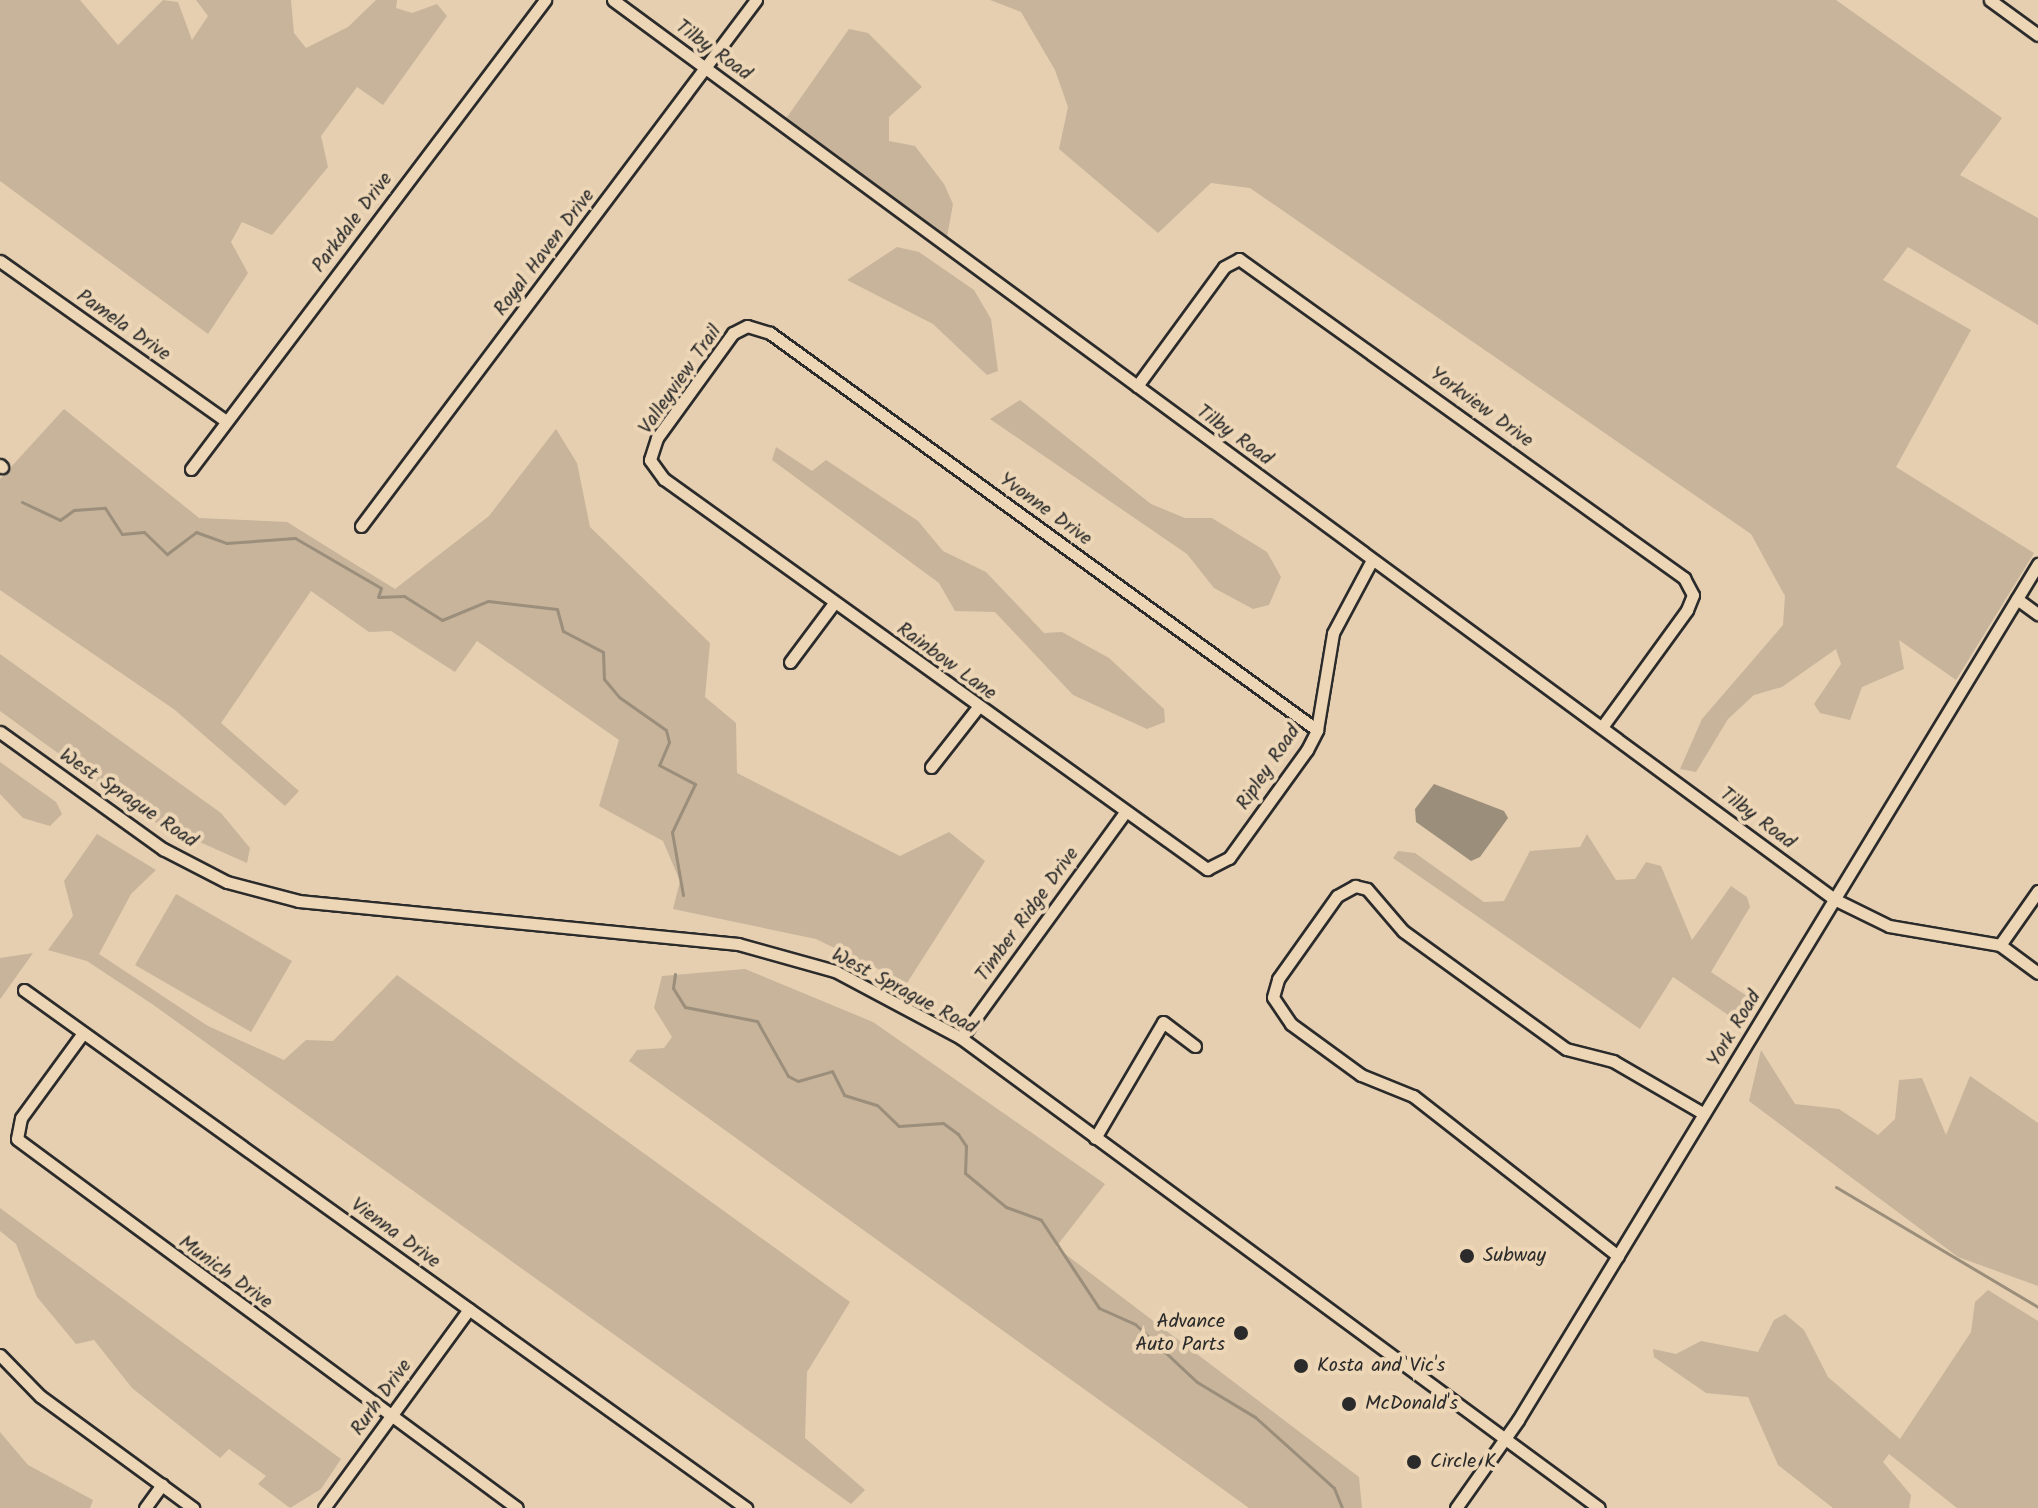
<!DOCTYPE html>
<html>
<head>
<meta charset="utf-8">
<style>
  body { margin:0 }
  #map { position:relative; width:2038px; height:1508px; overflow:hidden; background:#e5cfb0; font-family:Kalam,sans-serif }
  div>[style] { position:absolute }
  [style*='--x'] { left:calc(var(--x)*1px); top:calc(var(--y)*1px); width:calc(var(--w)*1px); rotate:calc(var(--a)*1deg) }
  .green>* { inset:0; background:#c7b49b; transform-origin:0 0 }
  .water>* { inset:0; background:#9b8e7b }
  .stream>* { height:3px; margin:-1.5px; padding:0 1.5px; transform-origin:1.5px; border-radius:1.5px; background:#9b8e7b }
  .roads { filter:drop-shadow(2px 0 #2b2b2b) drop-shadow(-2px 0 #2b2b2b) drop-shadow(0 2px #2b2b2b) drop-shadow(0 -2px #2b2b2b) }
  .minor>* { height:11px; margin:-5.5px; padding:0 5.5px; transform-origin:5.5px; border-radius:5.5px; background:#edd6b6 }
  .dots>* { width:22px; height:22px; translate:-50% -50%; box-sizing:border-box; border:4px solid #edd6b6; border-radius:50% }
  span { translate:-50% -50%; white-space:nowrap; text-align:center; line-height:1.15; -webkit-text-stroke:8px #edd6b6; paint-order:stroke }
  .street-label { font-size:20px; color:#2b2b2b }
  .poi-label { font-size:20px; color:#2b2b2b }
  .left { translate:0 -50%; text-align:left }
  .right { translate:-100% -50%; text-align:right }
</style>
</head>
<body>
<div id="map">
  <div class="green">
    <div style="clip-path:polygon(0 0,80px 0,118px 45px,163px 0,178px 2px,192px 40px,208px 16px,196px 0,291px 0,294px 33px,306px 48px,348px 27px,376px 0,397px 0,396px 8px,412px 13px,437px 4px,447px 16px,383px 105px,357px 87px,321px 136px,328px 167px,272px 235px,242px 222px,231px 242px,248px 273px,208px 334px,0 181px)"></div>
    <div style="clip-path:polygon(990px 0,1836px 0,2002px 118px,1960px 175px,2038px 218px,2038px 325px,1908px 247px,1883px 280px,1971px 330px,1896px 467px,2034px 553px,1956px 680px,1899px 640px,1904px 669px,1862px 687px,1850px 720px,1820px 713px,1814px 704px,1841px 664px,1836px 649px,1782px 687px,1754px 695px,1728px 719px,1696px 772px,1680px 769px,1702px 719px,1783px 625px,1785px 596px,1751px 534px,1250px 188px,1211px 183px,1158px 233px,1059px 149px,1068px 107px,1055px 70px,1021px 12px)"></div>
    <div style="clip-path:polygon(849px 29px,868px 33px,922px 87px,889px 117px,889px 141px,915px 146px,944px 184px,953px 204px,947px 237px,785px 120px)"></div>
    <div style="clip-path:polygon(897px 247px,919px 252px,974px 290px,991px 319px,998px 371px,987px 375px,933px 324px,847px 280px)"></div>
    <div style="clip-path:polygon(1020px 400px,1151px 504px,1185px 518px,1212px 518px,1267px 552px,1281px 577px,1269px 605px,1253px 609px,1214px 588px,1187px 554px,990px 419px)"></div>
    <div style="clip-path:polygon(64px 409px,199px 518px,287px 522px,395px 589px,489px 516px,556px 429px,577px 463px,590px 527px,710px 643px,705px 697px,736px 723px,737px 773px,900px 856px,949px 832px,985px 861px,907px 983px,816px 939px,673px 909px,680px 881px,663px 841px,599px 806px,619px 740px,477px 641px,455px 672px,391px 631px,369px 632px,311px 591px,221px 723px,299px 791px,285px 806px,175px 710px,0 590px,0 479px)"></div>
    <div style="clip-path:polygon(776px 447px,812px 471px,826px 460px,918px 521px,943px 551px,986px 572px,1044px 633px,1062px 632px,1109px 658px,1164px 709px,1165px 722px,1147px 729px,1073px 695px,995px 612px,955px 611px,939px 583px,772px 460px)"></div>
    <div style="clip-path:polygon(0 654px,221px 813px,250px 848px,247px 863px,150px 820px,0 711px)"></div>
    <div style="clip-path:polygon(0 762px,56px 802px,62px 814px,50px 826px,23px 818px,0 794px)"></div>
    <div style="clip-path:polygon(97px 834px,156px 870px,131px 894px,99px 954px,208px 1026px,284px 1060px,306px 1040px,333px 1041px,397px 975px,850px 1302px,807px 1372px,805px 1438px,865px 1490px,851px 1504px,152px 1004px,87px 961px,48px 950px,73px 916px,64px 881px)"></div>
    <div style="clip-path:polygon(1587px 834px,1616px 880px,1635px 879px,1646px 862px,1661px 866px,1692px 940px,1731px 886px,1747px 897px,1750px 907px,1711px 972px,1750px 998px,1734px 1019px,1673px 977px,1640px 1029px,1393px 858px,1398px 851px,1415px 853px,1484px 902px,1504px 901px,1530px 851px,1580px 847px)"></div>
    <div style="left:176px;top:894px;width:134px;height:82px;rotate:30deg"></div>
    <div style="clip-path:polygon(33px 953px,1px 998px,0 999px,0 958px)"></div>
    <div style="clip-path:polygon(745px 969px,873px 1022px,1105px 1184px,1056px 1247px,1359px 1477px,1362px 1508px,1249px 1508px,629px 1061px,637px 1050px,664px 1048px,672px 1037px,654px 1008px,662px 976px)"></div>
    <div style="clip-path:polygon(1761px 1050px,1795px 1104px,1839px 1109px,1878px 1135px,1895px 1119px,1899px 1080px,1922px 1078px,1946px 1135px,1970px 1076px,2038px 1123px,2038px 1286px,1958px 1257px,1749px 1101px)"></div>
    <div style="clip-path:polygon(0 1208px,341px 1459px,321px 1489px,290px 1508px,258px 1484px,266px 1476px,229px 1449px,220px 1458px,132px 1388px,94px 1340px,76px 1344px,37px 1297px,16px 1244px,0 1231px)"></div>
    <div style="clip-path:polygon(1988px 1290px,2038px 1321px,2038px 1508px,1957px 1508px,1889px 1454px,1883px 1462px,1911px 1495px,1909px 1508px,1833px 1508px,1778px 1465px,1748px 1397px,1706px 1393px,1654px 1357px,1653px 1349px,1676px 1354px,1701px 1341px,1758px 1352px,1774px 1320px,1785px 1314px,1804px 1330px,1828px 1377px,1900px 1439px,1971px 1332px,1975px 1302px)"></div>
    <div style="clip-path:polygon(0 1432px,28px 1465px,93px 1500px,90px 1508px,0 1508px)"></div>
  </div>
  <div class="water">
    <div style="clip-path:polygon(1434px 784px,1504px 811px,1508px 818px,1480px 857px,1471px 861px,1416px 822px,1415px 809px)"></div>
  </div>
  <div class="stream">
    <div style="--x:22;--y:502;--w:42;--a:25.3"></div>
    <div style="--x:60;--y:520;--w:17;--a:-36"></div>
    <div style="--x:74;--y:510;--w:31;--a:-4"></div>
    <div style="--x:105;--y:508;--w:31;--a:57"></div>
    <div style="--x:122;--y:534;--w:22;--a:-5"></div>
    <div style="--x:144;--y:532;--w:32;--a:44"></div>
    <div style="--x:167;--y:554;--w:36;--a:-37"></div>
    <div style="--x:196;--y:532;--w:32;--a:20"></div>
    <div style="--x:226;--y:543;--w:69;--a:-4.1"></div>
    <div style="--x:295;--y:538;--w:99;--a:30.2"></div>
    <div style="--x:381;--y:588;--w:9;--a:108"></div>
    <div style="--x:378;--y:597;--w:26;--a:-2"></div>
    <div style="--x:404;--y:596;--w:45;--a:32.3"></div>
    <div style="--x:442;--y:620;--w:50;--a:-22.4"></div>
    <div style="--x:488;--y:601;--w:69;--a:6.6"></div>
    <div style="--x:557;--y:609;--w:23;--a:75"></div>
    <div style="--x:563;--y:631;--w:45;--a:27.7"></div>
    <div style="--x:603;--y:652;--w:27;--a:88"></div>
    <div style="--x:604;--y:679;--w:23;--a:50"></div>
    <div style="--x:619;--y:697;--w:57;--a:35.1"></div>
    <div style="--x:666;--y:730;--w:12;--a:76"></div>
    <div style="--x:669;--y:742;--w:25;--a:113"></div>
    <div style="--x:659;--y:765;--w:41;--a:27.8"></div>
    <div style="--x:695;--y:784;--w:53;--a:115.6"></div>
    <div style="--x:672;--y:832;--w:64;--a:80.1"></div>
    <div style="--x:675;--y:974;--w:14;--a:98"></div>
    <div style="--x:673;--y:988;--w:22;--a:58"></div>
    <div style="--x:685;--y:1007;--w:73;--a:11"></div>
    <div style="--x:757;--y:1021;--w:63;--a:60.6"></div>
    <div style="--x:788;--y:1076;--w:11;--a:27"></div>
    <div style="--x:798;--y:1081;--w:35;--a:-16"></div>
    <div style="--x:832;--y:1071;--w:27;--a:63"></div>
    <div style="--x:844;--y:1095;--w:34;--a:17"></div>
    <div style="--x:877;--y:1105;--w:30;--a:44"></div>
    <div style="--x:899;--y:1126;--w:44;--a:-3.9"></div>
    <div style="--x:943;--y:1123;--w:19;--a:36"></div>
    <div style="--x:958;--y:1134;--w:14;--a:56"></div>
    <div style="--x:966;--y:1146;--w:27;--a:92"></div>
    <div style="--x:965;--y:1173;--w:53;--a:39.7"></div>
    <div style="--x:1006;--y:1207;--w:37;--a:20"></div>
    <div style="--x:1041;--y:1220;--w:105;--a:56.6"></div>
    <div style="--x:1099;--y:1308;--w:39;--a:24"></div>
    <div style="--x:1135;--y:1324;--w:85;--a:43.1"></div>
    <div style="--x:1197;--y:1382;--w:68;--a:31.1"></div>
    <div style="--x:1255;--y:1417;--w:106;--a:41.9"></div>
    <div style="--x:1334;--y:1488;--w:22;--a:68"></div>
    <div style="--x:1836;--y:1187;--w:235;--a:30.7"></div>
  </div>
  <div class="roads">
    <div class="minor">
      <div style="--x:613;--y:0;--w:1516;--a:36.36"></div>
      <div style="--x:1834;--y:899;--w:61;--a:26.1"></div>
      <div style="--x:1889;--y:926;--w:113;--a:9.7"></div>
      <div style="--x:2000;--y:945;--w:47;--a:36.4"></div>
      <div style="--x:1990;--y:0;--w:59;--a:36.1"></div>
      <div style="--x:0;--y:261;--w:277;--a:35.3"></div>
      <div style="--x:1137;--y:386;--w:147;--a:-53.8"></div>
      <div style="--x:1224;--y:267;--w:17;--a:-28"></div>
      <div style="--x:1239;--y:259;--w:548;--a:35.63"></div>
      <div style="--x:1684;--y:578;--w:19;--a:62"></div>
      <div style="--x:1693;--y:595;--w:16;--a:112"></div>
      <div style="--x:1687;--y:610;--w:145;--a:126"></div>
      <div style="--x:0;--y:465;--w:3;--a:45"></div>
      <div style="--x:191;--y:469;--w:588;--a:-52.95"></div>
      <div style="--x:361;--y:526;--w:658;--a:-53.1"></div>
      <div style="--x:2017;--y:599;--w:26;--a:36"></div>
      <div style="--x:790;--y:662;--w:74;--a:-53.3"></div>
      <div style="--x:1317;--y:730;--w:676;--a:-144.03"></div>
      <div style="--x:770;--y:333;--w:24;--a:-163"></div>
      <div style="--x:747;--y:326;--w:16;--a:153"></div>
      <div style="--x:733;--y:333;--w:130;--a:125.9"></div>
      <div style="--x:657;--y:438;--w:23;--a:108"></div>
      <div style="--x:650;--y:460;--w:24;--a:54"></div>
      <div style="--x:664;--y:479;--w:669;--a:35.69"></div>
      <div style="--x:1207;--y:869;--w:25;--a:-27"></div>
      <div style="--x:1229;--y:858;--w:133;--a:-54.2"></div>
      <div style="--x:1307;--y:750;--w:22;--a:-63"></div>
      <div style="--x:1317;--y:730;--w:98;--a:-80.6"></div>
      <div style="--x:1333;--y:633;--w:83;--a:-61.9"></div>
      <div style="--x:0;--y:732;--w:201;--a:35.7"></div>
      <div style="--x:163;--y:849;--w:72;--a:27.3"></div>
      <div style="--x:227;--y:882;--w:74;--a:14.8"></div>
      <div style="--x:299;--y:901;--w:441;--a:5.6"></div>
      <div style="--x:738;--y:944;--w:101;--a:15.6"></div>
      <div style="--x:835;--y:971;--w:143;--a:28"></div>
      <div style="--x:961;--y:1038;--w:792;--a:36.38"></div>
      <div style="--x:931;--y:767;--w:76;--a:-51.9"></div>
      <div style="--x:2000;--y:945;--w:66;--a:-54.9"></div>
      <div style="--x:24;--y:990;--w:889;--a:35.66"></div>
      <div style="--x:83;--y:1033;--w:105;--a:126.1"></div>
      <div style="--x:21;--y:1118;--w:21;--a:101"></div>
      <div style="--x:17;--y:1139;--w:621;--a:36.43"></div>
      <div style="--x:961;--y:1038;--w:277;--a:-54"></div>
      <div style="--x:1095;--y:1138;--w:134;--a:-59.6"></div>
      <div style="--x:1163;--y:1022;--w:40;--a:37"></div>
      <div style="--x:1618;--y:1256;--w:260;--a:-142"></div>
      <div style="--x:1413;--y:1096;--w:56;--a:-158"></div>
      <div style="--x:1361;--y:1075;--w:87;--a:-143.9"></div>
      <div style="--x:1291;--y:1024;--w:32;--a:-124"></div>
      <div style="--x:1273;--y:997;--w:19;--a:-74"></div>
      <div style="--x:1278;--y:979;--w:102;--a:-54.6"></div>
      <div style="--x:1337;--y:896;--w:21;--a:-29"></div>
      <div style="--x:1355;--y:886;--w:12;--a:14"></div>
      <div style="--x:1367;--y:889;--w:55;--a:49.4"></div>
      <div style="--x:1403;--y:931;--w:201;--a:35.9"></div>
      <div style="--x:1566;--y:1049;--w:49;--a:14.3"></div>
      <div style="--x:1613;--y:1061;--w:105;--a:30.2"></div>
      <div style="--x:0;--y:1355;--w:57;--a:45.7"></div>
      <div style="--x:40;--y:1396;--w:190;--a:36.2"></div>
      <div style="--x:145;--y:1508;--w:29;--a:-54"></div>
      <div style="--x:324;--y:1508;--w:246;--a:-53.9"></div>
      <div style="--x:1456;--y:1508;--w:108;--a:-54.8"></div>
      <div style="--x:1518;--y:1420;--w:1002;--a:-58.72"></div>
    </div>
  </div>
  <div class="dots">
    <div style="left:1467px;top:1256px;background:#2b2b2b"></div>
    <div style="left:1241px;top:1333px;background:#2b2b2b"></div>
    <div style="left:1301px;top:1366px;background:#2b2b2b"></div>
    <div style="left:1349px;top:1404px;background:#2b2b2b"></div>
    <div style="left:1414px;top:1462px;background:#2b2b2b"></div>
  </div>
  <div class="street-label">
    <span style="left:713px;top:51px;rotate:36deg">Tilby Road</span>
    <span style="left:353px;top:223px;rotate:-53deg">Parkdale Drive</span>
    <span style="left:545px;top:253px;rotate:-53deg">Royal Haven Drive</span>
    <span style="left:123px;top:326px;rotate:35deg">Pamela Drive</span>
    <span style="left:681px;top:380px;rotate:-55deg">Valleyview Trail</span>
    <span style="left:1481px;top:408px;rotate:36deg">Yorkview Drive</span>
    <span style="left:1234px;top:436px;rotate:36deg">Tilby Road</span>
    <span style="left:1045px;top:510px;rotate:36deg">Yvonne Drive</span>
    <span style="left:946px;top:662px;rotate:36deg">Rainbow Lane</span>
    <span style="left:1269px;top:768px;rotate:-56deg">Ripley Road</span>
    <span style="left:128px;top:799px;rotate:34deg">West Sprague Road</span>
    <span style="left:1757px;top:819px;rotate:37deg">Tilby Road</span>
    <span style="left:1028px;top:915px;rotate:-54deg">Timber Ridge Drive</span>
    <span style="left:904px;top:992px;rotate:28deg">West Sprague Road</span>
    <span style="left:1735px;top:1029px;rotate:-59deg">York Road</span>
    <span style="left:395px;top:1234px;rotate:36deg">Vienna Drive</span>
    <span style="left:225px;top:1273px;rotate:36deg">Munich Drive</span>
    <span style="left:382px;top:1398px;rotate:-54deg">Rurh Drive</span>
  </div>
  <div class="poi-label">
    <span class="left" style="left:1483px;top:1256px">Subway</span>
    <span class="right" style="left:1225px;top:1334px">Advance<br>Auto Parts</span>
    <span class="left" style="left:1317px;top:1366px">Kosta and Vic's</span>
    <span class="left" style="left:1365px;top:1404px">McDonald's</span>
    <span class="left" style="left:1430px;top:1462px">Circle K</span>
  </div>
</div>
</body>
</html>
